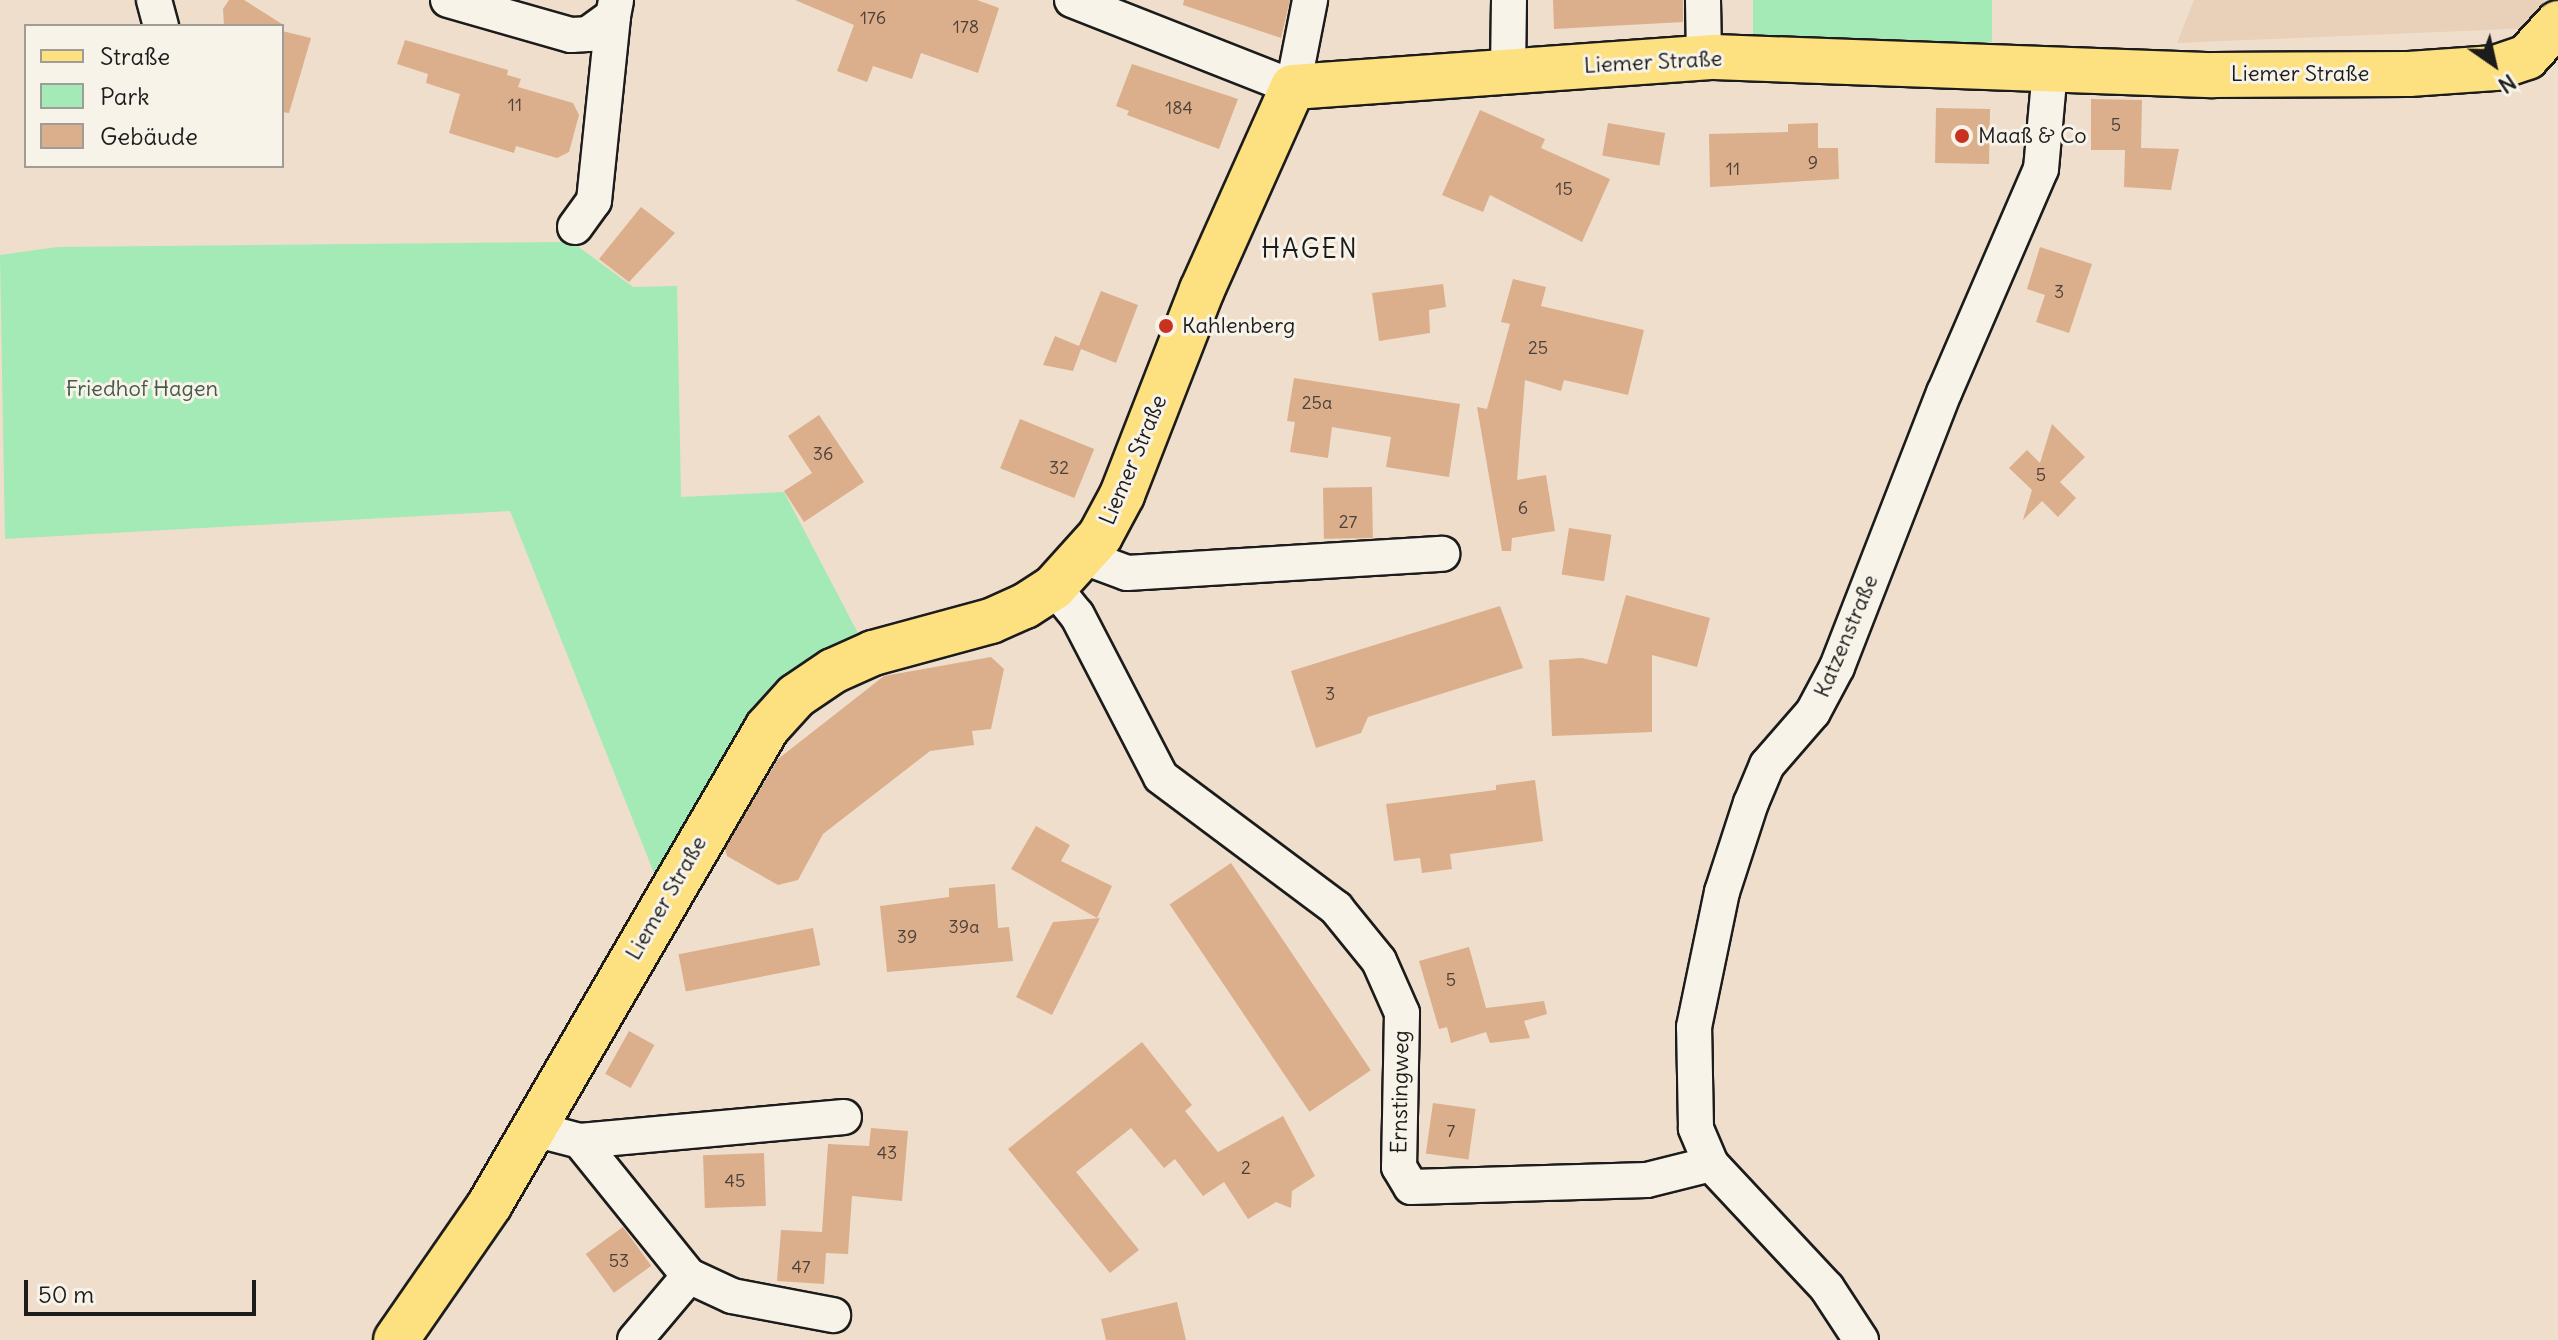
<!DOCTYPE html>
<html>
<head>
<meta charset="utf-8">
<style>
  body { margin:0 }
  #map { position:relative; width:2558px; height:1340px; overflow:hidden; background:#efdecc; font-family:Delius,sans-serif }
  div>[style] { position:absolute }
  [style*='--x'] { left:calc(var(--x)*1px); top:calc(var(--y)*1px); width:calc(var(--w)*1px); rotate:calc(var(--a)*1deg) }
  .built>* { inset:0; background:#e9d0b9 }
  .green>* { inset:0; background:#a3eab6; transform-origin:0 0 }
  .building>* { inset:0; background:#dbae8c; transform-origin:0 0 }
  .roads { filter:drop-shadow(2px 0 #1c1c1c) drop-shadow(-2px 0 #1c1c1c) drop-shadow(0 2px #1c1c1c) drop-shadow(0 -2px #1c1c1c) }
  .minor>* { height:34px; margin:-17px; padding:0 17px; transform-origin:17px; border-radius:17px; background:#f7f3e8 }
  .major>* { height:44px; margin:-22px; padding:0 22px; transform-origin:22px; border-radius:22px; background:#fde080 }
  .dots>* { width:22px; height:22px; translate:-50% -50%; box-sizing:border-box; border:4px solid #f7f3e8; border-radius:50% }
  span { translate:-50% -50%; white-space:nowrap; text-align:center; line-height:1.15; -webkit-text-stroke:6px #f7f3e8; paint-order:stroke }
  .number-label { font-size:18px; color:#4c4038 }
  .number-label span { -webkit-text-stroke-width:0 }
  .street-label { font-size:22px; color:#1c1c1c }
  .poi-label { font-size:22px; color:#1c1c1c }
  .left { translate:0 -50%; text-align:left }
  .park-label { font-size:22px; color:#445a4a }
  .quarter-label { font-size:26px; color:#1c1c1c; letter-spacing:2px }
  .legend { position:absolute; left:24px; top:24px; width:260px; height:144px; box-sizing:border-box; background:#f7f3e8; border:2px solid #9f9d96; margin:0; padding:10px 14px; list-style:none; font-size:24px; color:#1c1c1c }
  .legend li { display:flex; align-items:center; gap:16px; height:40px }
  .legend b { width:40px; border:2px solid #9f9d96 }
  .north { position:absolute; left:2454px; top:24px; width:80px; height:80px; -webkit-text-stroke:6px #f7f3e8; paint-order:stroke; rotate:146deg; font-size:22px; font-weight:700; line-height:32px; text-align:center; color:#1c1c1c }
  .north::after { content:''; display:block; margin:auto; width:28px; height:36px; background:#1c1c1c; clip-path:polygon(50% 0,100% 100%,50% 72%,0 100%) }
  .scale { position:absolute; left:24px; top:1280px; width:232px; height:36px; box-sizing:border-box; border:4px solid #1c1c1c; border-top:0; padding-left:10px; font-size:24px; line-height:28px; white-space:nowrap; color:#1c1c1c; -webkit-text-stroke:6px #f7f3e8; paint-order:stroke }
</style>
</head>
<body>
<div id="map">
  <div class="built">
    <div style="clip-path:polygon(2194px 0,2544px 0,2533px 28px,2177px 43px)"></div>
  </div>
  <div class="green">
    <div style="left:1753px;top:0;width:239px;height:42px"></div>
    <div style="clip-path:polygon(572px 242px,633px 287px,677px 286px,681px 497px,784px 492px,860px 637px,656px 878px,510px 511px,5px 539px,0 255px,57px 247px)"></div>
  </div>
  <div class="building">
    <div style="clip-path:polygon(229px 0,244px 0,285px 26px,224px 26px,223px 9px)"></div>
    <div style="clip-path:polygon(795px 0,977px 0,999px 8px,978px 73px,921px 53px,912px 79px,873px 66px,867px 82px,837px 71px,854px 25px)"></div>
    <div style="clip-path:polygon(1184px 0,1290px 0,1281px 38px,1183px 5px)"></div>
    <div style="clip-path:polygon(1553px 0,1683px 0,1683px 22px,1554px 29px)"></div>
    <div style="clip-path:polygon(282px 31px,311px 38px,289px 113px,282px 112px)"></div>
    <div style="clip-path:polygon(405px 40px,508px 70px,507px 75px,521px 79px,518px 87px,573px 103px,579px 115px,569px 152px,557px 158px,516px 146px,514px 153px,449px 133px,460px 94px,426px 83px,428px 74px,397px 64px)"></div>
    <div style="clip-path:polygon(1132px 64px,1238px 99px,1219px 149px,1127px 115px,1129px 111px,1116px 106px)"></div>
    <div style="clip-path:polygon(2091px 99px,2142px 100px,2141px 148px,2179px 149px,2171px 190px,2124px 187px,2125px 150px,2091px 150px)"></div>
    <div style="left:1936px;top:108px;width:54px;height:55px;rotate:1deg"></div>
    <div style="clip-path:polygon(1480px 110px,1545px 139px,1541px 148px,1610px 179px,1582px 242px,1490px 195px,1483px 212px,1442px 195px)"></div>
    <div style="left:1608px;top:123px;width:58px;height:33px;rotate:10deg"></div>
    <div style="clip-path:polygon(1818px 123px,1818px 148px,1838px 148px,1839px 179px,1710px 187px,1709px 134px,1788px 132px,1788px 124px)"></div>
    <div style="clip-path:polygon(641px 207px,675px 233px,629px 282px,599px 259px)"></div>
    <div style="clip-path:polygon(2040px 247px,2092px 264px,2069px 333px,2036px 322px,2045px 295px,2027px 289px)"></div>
    <div style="clip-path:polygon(1513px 279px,1546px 287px,1541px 306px,1644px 330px,1628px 395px,1564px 380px,1561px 391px,1525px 380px,1517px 480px,1546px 475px,1555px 531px,1512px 538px,1511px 551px,1502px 551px,1477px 407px,1487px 409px,1510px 324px,1501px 322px)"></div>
    <div style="clip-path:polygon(1443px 284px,1446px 307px,1429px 310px,1430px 333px,1379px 341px,1372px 293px)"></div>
    <div style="clip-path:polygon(1101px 291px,1138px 305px,1116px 363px,1081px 349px,1073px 371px,1043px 365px,1055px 336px,1079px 346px)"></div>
    <div style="clip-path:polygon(1294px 378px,1460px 404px,1449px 477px,1386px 467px,1391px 437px,1332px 427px,1328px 458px,1290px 452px,1295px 422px,1287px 421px)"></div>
    <div style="clip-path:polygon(819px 415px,864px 482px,804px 522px,784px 491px,812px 473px,788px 436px)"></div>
    <div style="left:1020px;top:419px;width:80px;height:53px;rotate:22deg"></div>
    <div style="clip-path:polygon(2052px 424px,2085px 457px,2060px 482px,2076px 498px,2058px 517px,2042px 501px,2023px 520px,2032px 490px,2009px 468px,2027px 450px,2040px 463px)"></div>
    <div style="left:1372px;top:487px;width:51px;height:49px;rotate:89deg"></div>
    <div style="left:1569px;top:528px;width:43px;height:47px;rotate:9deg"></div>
    <div style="clip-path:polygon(1626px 595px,1710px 618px,1697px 667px,1652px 655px,1652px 732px,1552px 736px,1549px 660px,1582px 658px,1607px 664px)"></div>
    <div style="clip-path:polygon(1500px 606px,1523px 668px,1368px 717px,1361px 733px,1316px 748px,1291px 671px)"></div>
    <div style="clip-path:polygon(991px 657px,1004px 669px,991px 729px,972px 731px,974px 745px,930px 751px,823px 834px,798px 880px,778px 885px,727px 856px,725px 849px,778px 759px,884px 676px)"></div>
    <div style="clip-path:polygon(1535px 780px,1543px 841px,1450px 854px,1452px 869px,1422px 873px,1420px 858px,1394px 861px,1386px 804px,1496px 790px,1496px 785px)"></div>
    <div style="clip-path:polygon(1036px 826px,1070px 845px,1061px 861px,1112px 886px,1097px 918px,1011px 869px)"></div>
    <div style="left:1231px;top:863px;width:250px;height:74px;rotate:56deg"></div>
    <div style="clip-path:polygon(995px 884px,998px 928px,1009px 927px,1013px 961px,887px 972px,880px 906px,949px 897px,949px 888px)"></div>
    <div style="clip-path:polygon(1100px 918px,1052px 1015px,1016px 997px,1053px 922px)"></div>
    <div style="left:813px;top:928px;width:38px;height:137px;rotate:79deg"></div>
    <div style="clip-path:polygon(1469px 947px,1486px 1008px,1544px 1001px,1547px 1014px,1524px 1021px,1530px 1038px,1490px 1043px,1486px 1032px,1451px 1043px,1447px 1027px,1439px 1029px,1419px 961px)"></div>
    <div style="left:629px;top:1031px;width:29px;height:49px;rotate:29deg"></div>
    <div style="clip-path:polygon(1142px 1042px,1192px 1105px,1185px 1111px,1218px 1152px,1283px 1116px,1315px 1176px,1292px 1191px,1291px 1208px,1276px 1202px,1248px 1219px,1224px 1182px,1203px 1196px,1175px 1159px,1164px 1168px,1131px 1128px,1076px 1172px,1139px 1250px,1110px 1273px,1008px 1149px)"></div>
    <div style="left:1433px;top:1103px;width:43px;height:51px;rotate:8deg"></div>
    <div style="clip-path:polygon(871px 1128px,908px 1131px,902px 1201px,852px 1196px,848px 1254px,826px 1253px,824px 1284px,777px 1281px,781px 1230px,822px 1232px,828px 1144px,869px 1146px)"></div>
    <div style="left:764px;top:1153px;width:53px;height:61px;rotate:88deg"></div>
    <div style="left:623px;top:1227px;width:48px;height:46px;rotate:54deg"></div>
    <div style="clip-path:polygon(1177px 1302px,1186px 1340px,1106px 1340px,1101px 1319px)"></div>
  </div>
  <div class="roads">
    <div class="minor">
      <div style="--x:154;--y:0;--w:27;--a:75"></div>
      <div style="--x:448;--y:0;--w:128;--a:15.9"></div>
      <div style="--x:571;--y:35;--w:17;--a:-3"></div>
      <div style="--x:588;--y:34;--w:31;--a:-36"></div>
      <div style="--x:613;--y:16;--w:16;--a:-79"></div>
      <div style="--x:1072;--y:0;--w:238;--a:21.5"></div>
      <div style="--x:1293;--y:87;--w:89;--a:-78.9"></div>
      <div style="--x:1703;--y:0;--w:58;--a:89"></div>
      <div style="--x:1508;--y:72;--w:72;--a:-89.2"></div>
      <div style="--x:575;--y:227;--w:32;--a:-54"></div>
      <div style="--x:594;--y:201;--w:186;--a:-84.1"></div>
      <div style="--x:1084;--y:557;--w:46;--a:20.4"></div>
      <div style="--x:1127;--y:573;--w:316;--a:-3.5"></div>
      <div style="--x:1054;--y:587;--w:36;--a:51"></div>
      <div style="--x:1077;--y:615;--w:182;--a:62.6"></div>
      <div style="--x:1161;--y:777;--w:219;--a:36.8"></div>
      <div style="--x:1336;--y:908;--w:68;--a:50.9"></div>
      <div style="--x:1379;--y:961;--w:57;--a:66.1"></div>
      <div style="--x:1402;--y:1013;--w:154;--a:91.1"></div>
      <div style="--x:1399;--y:1167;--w:23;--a:59"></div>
      <div style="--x:1411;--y:1187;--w:236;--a:-1.7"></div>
      <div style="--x:1647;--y:1180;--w:66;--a:-14"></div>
      <div style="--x:534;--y:1129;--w:48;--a:14.6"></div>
      <div style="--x:580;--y:1141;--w:265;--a:-5.2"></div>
      <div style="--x:580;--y:1141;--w:174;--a:51.1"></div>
      <div style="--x:689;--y:1276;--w:47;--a:24.9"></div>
      <div style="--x:732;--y:1296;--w:103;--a:10.7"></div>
      <div style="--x:635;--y:1340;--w:84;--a:-49.8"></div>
      <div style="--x:1861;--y:1340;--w:62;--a:-123.2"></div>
      <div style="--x:1827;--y:1288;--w:170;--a:-133.1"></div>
      <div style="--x:1711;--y:1164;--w:39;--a:-113"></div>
      <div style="--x:1696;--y:1128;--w:101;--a:-91.1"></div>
      <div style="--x:1694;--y:1027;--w:138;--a:-78.3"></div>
      <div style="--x:1722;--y:892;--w:94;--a:-72"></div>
      <div style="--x:1751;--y:803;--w:41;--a:-67.2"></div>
      <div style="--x:1767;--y:765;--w:70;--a:-49"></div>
      <div style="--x:1813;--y:712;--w:51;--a:-61.9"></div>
      <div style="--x:1837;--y:667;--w:294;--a:-68.7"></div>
      <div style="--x:1944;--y:393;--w:244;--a:-66.6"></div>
      <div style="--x:2041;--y:169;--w:99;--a:-84.8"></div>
    </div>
    <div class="major">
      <div style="--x:396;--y:1340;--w:165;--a:-55.3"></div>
      <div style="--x:490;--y:1204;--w:551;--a:-59.8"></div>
      <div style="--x:767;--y:728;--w:43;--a:-47.8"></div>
      <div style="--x:796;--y:696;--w:45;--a:-34"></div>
      <div style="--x:833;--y:671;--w:44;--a:-24.2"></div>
      <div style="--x:873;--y:653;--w:122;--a:-15.2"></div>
      <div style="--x:991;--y:621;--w:37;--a:-24"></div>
      <div style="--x:1025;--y:606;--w:35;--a:-33"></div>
      <div style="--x:1054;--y:587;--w:69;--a:-48"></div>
      <div style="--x:1100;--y:536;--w:47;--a:-61.8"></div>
      <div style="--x:1122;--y:495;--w:220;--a:-68.7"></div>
      <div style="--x:1202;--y:290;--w:222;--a:-65.9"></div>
      <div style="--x:1293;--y:87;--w:422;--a:-4.1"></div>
      <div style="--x:1714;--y:57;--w:499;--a:2.1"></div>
      <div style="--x:2213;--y:75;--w:196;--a:-0.3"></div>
      <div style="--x:2409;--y:74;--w:86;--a:-4"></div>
      <div style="--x:2495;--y:68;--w:34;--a:-19"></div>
      <div style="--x:2527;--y:57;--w:46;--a:-47.6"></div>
    </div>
  </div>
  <div class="dots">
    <div style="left:1962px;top:136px;background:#c8321e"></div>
    <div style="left:1166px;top:326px;background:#c8321e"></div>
  </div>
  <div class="number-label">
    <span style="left:873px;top:18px">176</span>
    <span style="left:966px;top:27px">178</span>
    <span style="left:515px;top:105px">11</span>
    <span style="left:1179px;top:108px">184</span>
    <span style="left:2116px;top:125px">5</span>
    <span style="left:1813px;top:163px">9</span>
    <span style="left:1733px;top:169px">11</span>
    <span style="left:1564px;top:189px">15</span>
    <span style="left:2059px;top:292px">3</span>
    <span style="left:1538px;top:348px">25</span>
    <span style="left:1317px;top:403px">25a</span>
    <span style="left:823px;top:454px">36</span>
    <span style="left:1059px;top:468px">32</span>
    <span style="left:2041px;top:475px">5</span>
    <span style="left:1523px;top:508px">6</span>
    <span style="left:1348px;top:522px">27</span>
    <span style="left:1330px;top:694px">3</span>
    <span style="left:964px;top:927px">39a</span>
    <span style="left:907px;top:937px">39</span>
    <span style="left:1451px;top:980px">5</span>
    <span style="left:1451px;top:1131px">7</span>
    <span style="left:887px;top:1153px">43</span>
    <span style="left:1246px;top:1168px">2</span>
    <span style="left:735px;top:1181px">45</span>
    <span style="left:619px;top:1261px">53</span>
    <span style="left:801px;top:1267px">47</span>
  </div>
  <div class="street-label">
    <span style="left:1653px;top:62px;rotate:-3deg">Liemer Straße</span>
    <span style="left:2300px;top:74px">Liemer Straße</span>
    <span style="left:1133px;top:460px;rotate:-67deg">Liemer Straße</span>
    <span style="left:1846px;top:636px;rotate:-67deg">Katzenstraße</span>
    <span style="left:666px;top:898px;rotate:-60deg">Liemer Straße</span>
    <span style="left:1400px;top:1092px;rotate:-89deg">Ernstingweg</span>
  </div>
  <div class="poi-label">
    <span class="left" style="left:1978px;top:136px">Maaß &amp; Co</span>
    <span class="left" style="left:1182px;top:326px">Kahlenberg</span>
  </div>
  <div class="park-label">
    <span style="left:142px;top:389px">Friedhof Hagen</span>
  </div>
  <div class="quarter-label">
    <span style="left:1310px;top:249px">HAGEN</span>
  </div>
  <ul class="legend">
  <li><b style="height:10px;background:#fde080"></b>Straße</li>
  <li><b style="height:22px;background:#a3eab6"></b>Park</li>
  <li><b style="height:22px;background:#dbae8c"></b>Gebäude</li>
  </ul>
  <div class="north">N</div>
  <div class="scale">50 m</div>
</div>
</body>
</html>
